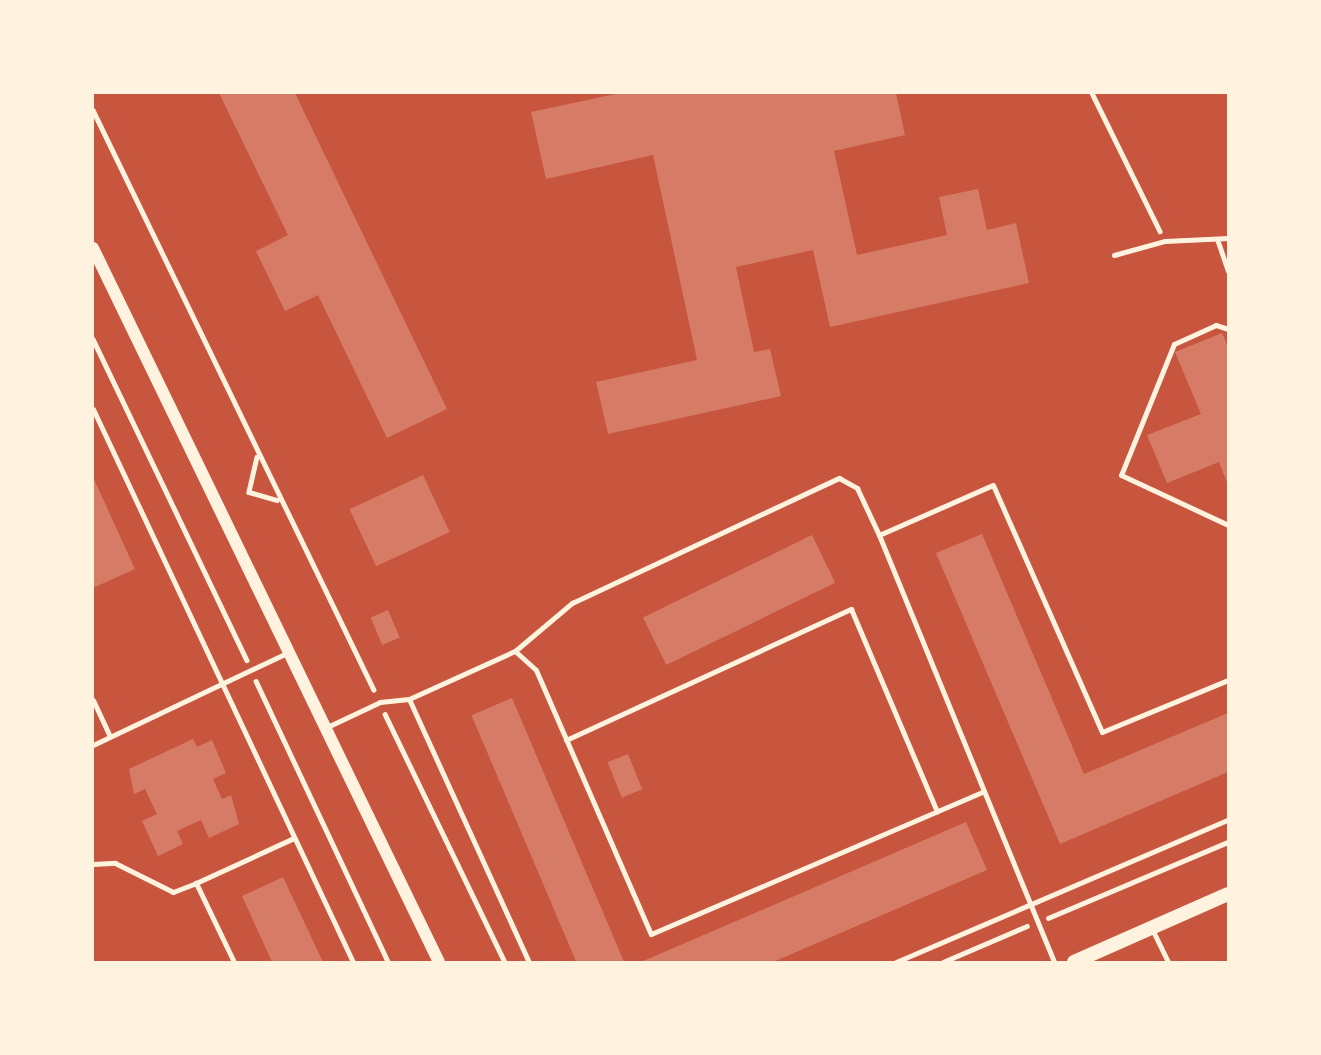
<!DOCTYPE html>
<html>
<head>
<meta charset="utf-8">
<style>
  body { margin:0 }
  #map { position:relative; width:1321px; height:1055px; overflow:hidden; background:#c8553d; font-family:Montserrat,sans-serif }
  div>[style] { position:absolute }
  [style*='--x'] { left:calc(var(--x)*1px); top:calc(var(--y)*1px); width:calc(var(--w)*1px); rotate:calc(var(--a)*1deg) }
  .building>* { inset:0; background:#d67c66; transform-origin:0 0 }
  .path>* { height:4.5px; margin:-2.25px; padding:0 2.25px; transform-origin:2.25px; border-radius:2.25px; background:#fff3e0 }
  .service>* { height:5px; margin:-2.5px; padding:0 2.5px; transform-origin:2.5px; border-radius:2.5px; background:#fff3e0 }
  .tertiary>* { height:12px; margin:-6px; padding:0 6px; transform-origin:6px; border-radius:6px; background:#fff3e0 }
  .secondary>* { height:14px; margin:-7px; padding:0 7px; transform-origin:7px; border-radius:7px; background:#fff3e0 }
  span { translate:-50% -50%; white-space:nowrap; text-align:center; line-height:1.15; -webkit-text-stroke:7px #fff3e0; paint-order:stroke }
  .frame { position:absolute; inset:0; border:94px solid #fff3e0; pointer-events:none }
</style>
</head>
<body>
<div id="map">
  <div class="building">
    <div style="clip-path:polygon(219px 93px,295px 93px,447px 409px,387px 438px,318px 295px,285px 311px,256px 251px,288px 235px)"></div>
    <div style="clip-path:polygon(620px 93px,896px 93px,905px 135px,834px 151px,857px 255px,947px 235px,939px 197px,978px 189px,987px 230px,1016px 223px,1029px 283px,830px 327px,813px 250px,736px 267px,754px 352px,770px 349px,781px 396px,608px 434px,596px 382px,697px 360px,653px 155px,546px 179px,531px 112px)"></div>
    <div style="clip-path:polygon(1222px 333px,1228px 347px,1228px 485px,1219px 462px,1167px 483px,1147px 435px,1201px 414px,1175px 352px)"></div>
    <div style="left:423px;top:475px;width:63px;height:81px;rotate:65deg"></div>
    <div style="clip-path:polygon(93px 477px,135px 569px,93px 588px)"></div>
    <div style="clip-path:polygon(982px 534px,1084px 774px,1228px 713px,1228px 772px,1060px 844px,936px 553px)"></div>
    <div style="left:812px;top:535px;width:53px;height:188px;rotate:64deg"></div>
    <div style="left:388px;top:610px;width:30px;height:19px;rotate:67deg"></div>
    <div style="left:512px;top:698px;width:288px;height:44px;rotate:67deg"></div>
    <div style="clip-path:polygon(193px 739px,197px 747px,212px 740px,226px 773px,213px 779px,222px 799px,231px 795px,239px 824px,209px 838px,201px 820px,177px 831px,183px 844px,158px 856px,142px 821px,157px 814px,145px 789px,134px 794px,129px 769px)"></div>
    <div style="left:628px;top:754px;width:38px;height:22px;rotate:68deg"></div>
    <div style="clip-path:polygon(966px 822px,987px 870px,773px 962px,641px 962px)"></div>
    <div style="clip-path:polygon(283px 877px,323px 962px,272px 962px,242px 896px)"></div>
  </div>
  <div class="path">
    <div style="--x:1092;--y:93;--w:154;--a:63.8"></div>
    <div style="--x:93;--y:110;--w:644;--a:64.15"></div>
    <div style="--x:93;--y:339;--w:356;--a:64.4"></div>
    <div style="--x:257;--y:457;--w:36;--a:103"></div>
    <div style="--x:249;--y:492;--w:29;--a:16"></div>
    <div style="--x:256;--y:681;--w:310;--a:64.8"></div>
    <div style="--x:385;--y:714;--w:276;--a:64.2"></div>
    <div style="--x:1048;--y:918;--w:195;--a:-22.9"></div>
    <div style="--x:943;--y:962;--w:91;--a:-23.2"></div>
  </div>
  <div class="service">
    <div style="--x:1217;--y:239;--w:34;--a:71"></div>
    <div style="--x:1114;--y:255;--w:53;--a:-15.4"></div>
    <div style="--x:1165;--y:241;--w:63;--a:-2.7"></div>
    <div style="--x:1228;--y:329;--w:13;--a:-162"></div>
    <div style="--x:1216;--y:325;--w:46;--a:155.7"></div>
    <div style="--x:1174;--y:344;--w:141;--a:112"></div>
    <div style="--x:1121;--y:475;--w:118;--a:25"></div>
    <div style="--x:93;--y:409;--w:611;--a:64.82"></div>
    <div style="--x:879;--y:535;--w:124;--a:-23.7"></div>
    <div style="--x:993;--y:485;--w:270;--a:66.2"></div>
    <div style="--x:1102;--y:732;--w:136;--a:-22.4"></div>
    <div style="--x:515;--y:651;--w:28;--a:42"></div>
    <div style="--x:536;--y:670;--w:288;--a:66.5"></div>
    <div style="--x:651;--y:934;--w:361;--a:-23.2"></div>
    <div style="--x:409;--y:699;--w:289;--a:65.5"></div>
    <div style="--x:93;--y:700;--w:40;--a:65"></div>
    <div style="--x:325;--y:728;--w:61;--a:-25.3"></div>
    <div style="--x:380;--y:702;--w:29;--a:-6"></div>
    <div style="--x:409;--y:699;--w:116;--a:-24.4"></div>
    <div style="--x:515;--y:651;--w:75;--a:-40.1"></div>
    <div style="--x:572;--y:603;--w:295;--a:-25.1"></div>
    <div style="--x:839;--y:478;--w:21;--a:29"></div>
    <div style="--x:857;--y:488;--w:52;--a:64.9"></div>
    <div style="--x:879;--y:535;--w:461;--a:67.7"></div>
    <div style="--x:566;--y:740;--w:314;--a:-24.7"></div>
    <div style="--x:851;--y:609;--w:220;--a:67"></div>
    <div style="--x:93;--y:745;--w:217;--a:-25.4"></div>
    <div style="--x:93;--y:864;--w:22;--a:-3"></div>
    <div style="--x:115;--y:863;--w:65;--a:26.6"></div>
    <div style="--x:173;--y:892;--w:25;--a:-21"></div>
    <div style="--x:1152;--y:929;--w:37;--a:64"></div>
    <div style="--x:234;--y:962;--w:88;--a:-115.7"></div>
    <div style="--x:196;--y:883;--w:108;--a:-24.7"></div>
    <div style="--x:896;--y:962;--w:361;--a:-23.2"></div>
  </div>
  <div class="tertiary">
    <div style="--x:93;--y:248;--w:793;--a:64.15"></div>
  </div>
  <div class="secondary">
    <div style="--x:1074;--y:962;--w:168;--a:-23.8"></div>
  </div>
  <div class="frame"></div>
</div>
</body>
</html>
